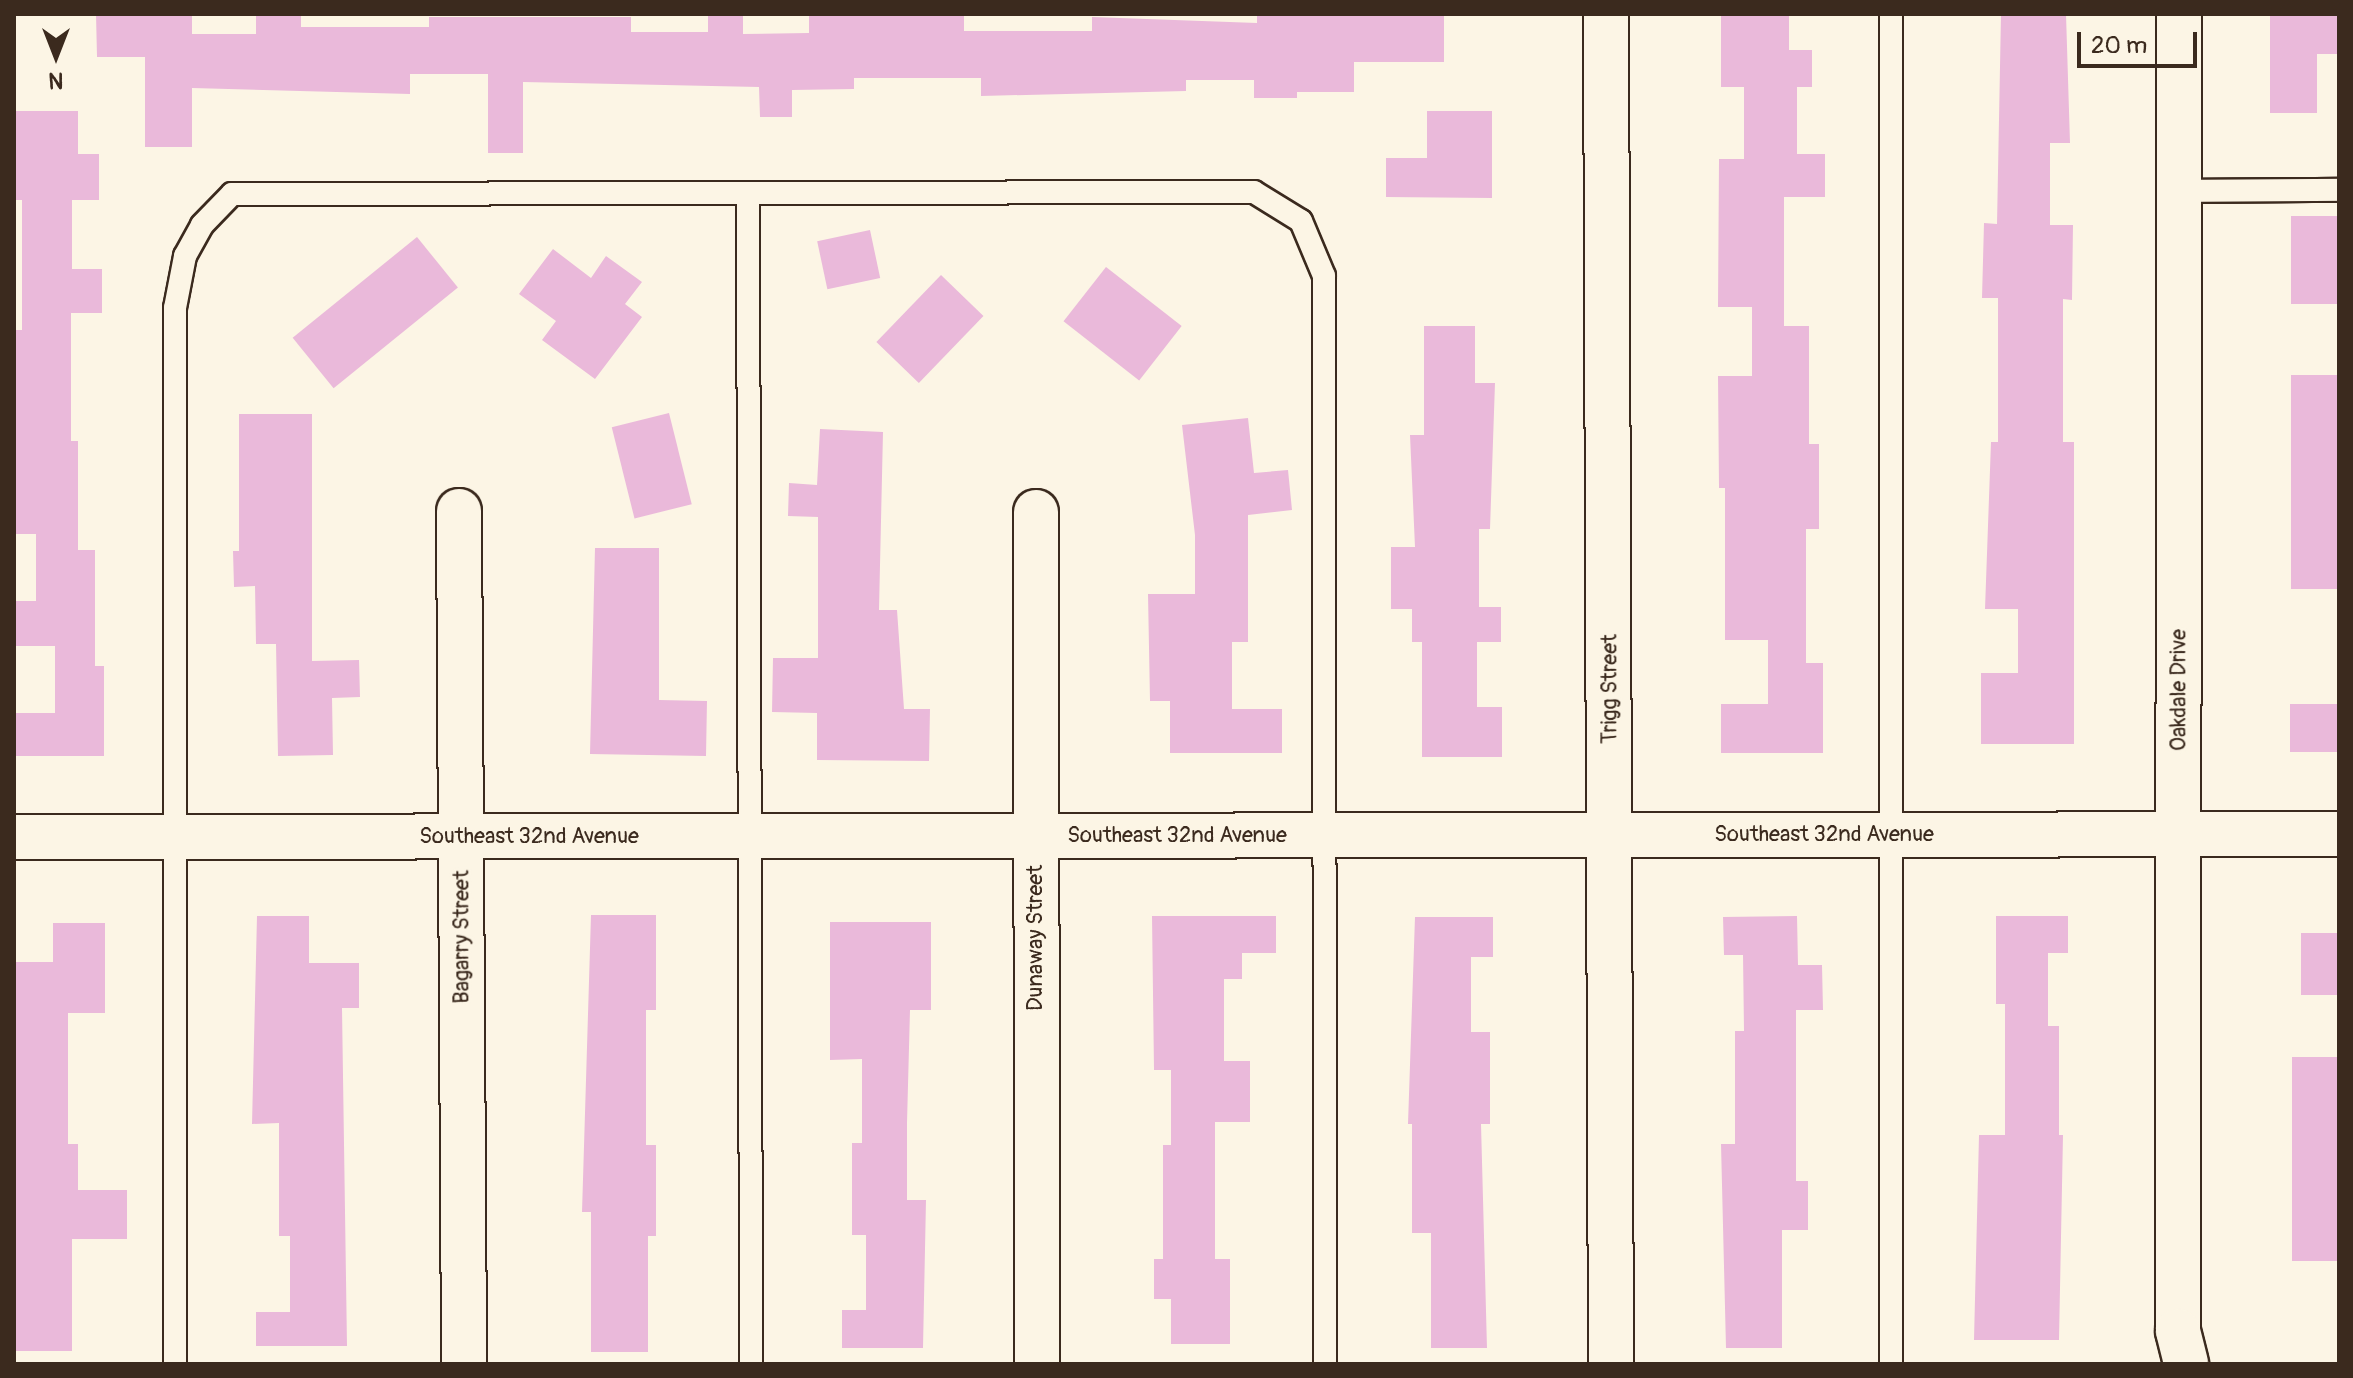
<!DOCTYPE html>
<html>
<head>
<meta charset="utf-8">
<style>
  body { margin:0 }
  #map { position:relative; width:2353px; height:1378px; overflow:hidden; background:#fcf5e5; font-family:Pangolin,sans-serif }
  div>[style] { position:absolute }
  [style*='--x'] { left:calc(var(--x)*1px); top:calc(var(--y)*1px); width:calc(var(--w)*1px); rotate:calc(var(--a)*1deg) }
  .building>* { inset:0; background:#eab9da; transform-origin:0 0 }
  .roads { filter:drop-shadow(2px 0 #3b2a1e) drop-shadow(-2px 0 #3b2a1e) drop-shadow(0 2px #3b2a1e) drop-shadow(0 -2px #3b2a1e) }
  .service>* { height:22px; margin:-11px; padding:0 11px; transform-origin:11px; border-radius:11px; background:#fcf5e5 }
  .minor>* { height:44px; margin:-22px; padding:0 22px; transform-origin:22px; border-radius:22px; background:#fcf5e5 }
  span { translate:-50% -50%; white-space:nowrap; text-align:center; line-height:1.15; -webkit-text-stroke:6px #fcf5e5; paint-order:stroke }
  .street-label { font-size:22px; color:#3b2a1e }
  .frame { position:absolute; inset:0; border:16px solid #3b2a1e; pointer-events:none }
  .north { position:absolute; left:16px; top:16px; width:80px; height:80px; -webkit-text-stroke:6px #fcf5e5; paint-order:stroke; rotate:180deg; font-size:22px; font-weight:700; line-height:32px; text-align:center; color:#3b2a1e }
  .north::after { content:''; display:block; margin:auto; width:28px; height:36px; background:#3b2a1e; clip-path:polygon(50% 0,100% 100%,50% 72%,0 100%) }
  .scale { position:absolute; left:2077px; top:32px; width:120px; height:36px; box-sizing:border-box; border:4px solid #3b2a1e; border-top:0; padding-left:10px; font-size:24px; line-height:28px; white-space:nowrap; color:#3b2a1e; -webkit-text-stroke:6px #fcf5e5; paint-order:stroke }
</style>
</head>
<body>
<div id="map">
  <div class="building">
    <div style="clip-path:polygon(96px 14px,192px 14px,192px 34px,256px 34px,256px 14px,301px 14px,301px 27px,429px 27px,429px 17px,631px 17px,631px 32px,708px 32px,708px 14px,743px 14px,743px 34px,809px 33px,809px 14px,964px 14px,964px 31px,1092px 31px,1092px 17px,1257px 23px,1257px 14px,1444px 14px,1444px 62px,1354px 62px,1354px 92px,1297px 92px,1297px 98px,1254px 98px,1254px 80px,1186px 80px,1186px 91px,981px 96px,981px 78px,854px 78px,854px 89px,792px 90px,792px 117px,760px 117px,759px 87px,523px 82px,523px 153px,488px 153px,488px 74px,410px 74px,410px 94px,192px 88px,192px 147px,145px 147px,145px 57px,97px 57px)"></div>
    <div style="clip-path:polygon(1721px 14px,1789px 14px,1789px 50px,1812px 50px,1812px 87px,1797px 87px,1797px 154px,1825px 154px,1825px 197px,1784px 197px,1784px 326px,1809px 326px,1809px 444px,1819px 444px,1819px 529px,1806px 529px,1806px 663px,1823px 663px,1823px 753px,1721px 753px,1721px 704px,1768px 704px,1768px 640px,1725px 640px,1725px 488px,1719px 488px,1718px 376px,1752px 376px,1752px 307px,1718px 307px,1719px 159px,1744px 159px,1744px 87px,1721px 87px)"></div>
    <div style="clip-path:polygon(2001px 14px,2066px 14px,2070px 143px,2050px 143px,2050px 225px,2073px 225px,2072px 300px,2063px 299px,2063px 442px,2074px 442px,2074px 744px,1981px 744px,1981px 673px,2018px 673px,2018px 609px,1985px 609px,1991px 442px,1998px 442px,1998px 298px,1982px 298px,1984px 223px,1997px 224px)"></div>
    <div style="clip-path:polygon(2270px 14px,2339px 14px,2339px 54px,2317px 54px,2317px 113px,2270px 113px)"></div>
    <div style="clip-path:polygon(14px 111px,78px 111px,78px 154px,99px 154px,99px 200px,72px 200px,72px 269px,102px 269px,102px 313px,71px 313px,71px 441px,78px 441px,78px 550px,95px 550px,95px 666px,104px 666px,104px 756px,14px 756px,14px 713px,55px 713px,55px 646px,14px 646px,14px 601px,36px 601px,36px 534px,15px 534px,15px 330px,22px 330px,22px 200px,14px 200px)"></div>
    <div style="clip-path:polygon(1427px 111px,1492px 111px,1492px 198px,1386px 197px,1386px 158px,1427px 158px)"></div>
    <div style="left:2291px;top:216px;width:48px;height:88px"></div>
    <div style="left:870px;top:230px;width:49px;height:54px;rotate:78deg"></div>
    <div style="left:417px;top:237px;width:65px;height:160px;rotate:51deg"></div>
    <div style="clip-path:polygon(553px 249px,591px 278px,606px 256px,642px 282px,625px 304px,642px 317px,595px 379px,542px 340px,556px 321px,519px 294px)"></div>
    <div style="left:1106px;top:267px;width:96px;height:69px;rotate:38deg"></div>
    <div style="left:941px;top:275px;width:59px;height:93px;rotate:44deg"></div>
    <div style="clip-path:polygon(1424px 326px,1475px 326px,1475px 383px,1495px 383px,1490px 529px,1479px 529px,1479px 607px,1501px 607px,1501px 642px,1477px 642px,1477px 707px,1502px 707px,1502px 757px,1422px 757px,1422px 642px,1412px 642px,1412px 609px,1391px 609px,1391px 547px,1415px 547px,1410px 435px,1424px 435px)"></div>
    <div style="left:2291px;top:375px;width:48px;height:214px"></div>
    <div style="left:669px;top:413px;width:94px;height:59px;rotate:76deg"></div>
    <div style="clip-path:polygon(239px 414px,312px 414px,312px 661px,359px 660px,360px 697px,332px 698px,333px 755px,278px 756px,276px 644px,256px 644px,255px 586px,234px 587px,233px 551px,239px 551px)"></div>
    <div style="clip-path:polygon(1248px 418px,1254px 473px,1288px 470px,1292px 510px,1248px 515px,1248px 642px,1232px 642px,1232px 709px,1282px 709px,1282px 753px,1170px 753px,1170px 701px,1150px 701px,1148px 594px,1195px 594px,1195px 535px,1182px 425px)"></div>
    <div style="clip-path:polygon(820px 429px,883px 432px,879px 610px,897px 610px,904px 709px,930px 709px,929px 761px,817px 760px,817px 713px,772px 712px,773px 658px,818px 658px,818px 517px,788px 516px,789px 483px,817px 485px)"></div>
    <div style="clip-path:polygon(595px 548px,659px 548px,659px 700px,707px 701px,706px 756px,590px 754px)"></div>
    <div style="left:2339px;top:704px;width:48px;height:49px;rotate:90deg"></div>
    <div style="clip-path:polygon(591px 915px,656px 915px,656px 1010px,646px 1010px,646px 1145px,656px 1145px,656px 1236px,648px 1236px,648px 1352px,591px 1352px,591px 1212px,582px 1212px)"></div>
    <div style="clip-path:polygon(257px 916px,309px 916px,309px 963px,359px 963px,359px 1008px,342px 1008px,347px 1346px,256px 1346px,256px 1312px,290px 1312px,290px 1236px,279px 1236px,279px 1123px,252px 1124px)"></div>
    <div style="clip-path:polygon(1152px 916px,1276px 916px,1276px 953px,1242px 953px,1242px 979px,1224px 979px,1224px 1061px,1250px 1061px,1250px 1122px,1215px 1122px,1215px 1259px,1230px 1259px,1230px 1344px,1171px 1344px,1171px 1299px,1154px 1299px,1154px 1259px,1163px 1259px,1163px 1145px,1171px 1145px,1171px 1070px,1154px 1070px)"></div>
    <div style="clip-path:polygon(1797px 916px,1798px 965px,1822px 965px,1823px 1010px,1796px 1010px,1796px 1181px,1808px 1181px,1808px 1230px,1782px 1230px,1782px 1348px,1726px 1348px,1721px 1144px,1735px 1144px,1735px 1031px,1744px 1031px,1743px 955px,1724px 955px,1723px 917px)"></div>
    <div style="clip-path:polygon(1996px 916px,2068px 916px,2068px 953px,2048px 953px,2048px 1026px,2059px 1026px,2059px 1135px,2063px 1135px,2059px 1340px,1974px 1340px,1979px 1135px,2005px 1135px,2005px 1004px,1996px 1004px)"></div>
    <div style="clip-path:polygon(1415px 917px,1493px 917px,1493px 957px,1471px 957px,1471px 1032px,1490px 1032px,1490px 1124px,1481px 1124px,1487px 1348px,1431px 1348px,1431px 1233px,1412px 1233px,1412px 1124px,1408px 1124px)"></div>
    <div style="clip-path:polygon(830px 922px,931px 922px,931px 1010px,910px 1010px,907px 1123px,907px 1200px,926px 1200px,923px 1348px,842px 1348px,842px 1310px,866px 1310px,866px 1235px,852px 1235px,852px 1143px,862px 1143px,862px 1059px,830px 1060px)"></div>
    <div style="clip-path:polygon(53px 923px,105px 923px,105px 1013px,68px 1013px,68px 1144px,78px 1144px,78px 1190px,127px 1190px,127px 1239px,72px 1239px,72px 1351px,15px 1351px,14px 962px,53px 962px)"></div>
    <div style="left:2301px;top:933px;width:38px;height:62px"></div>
    <div style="left:2292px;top:1057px;width:47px;height:204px"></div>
  </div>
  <div class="roads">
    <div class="service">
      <div style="--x:1891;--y:14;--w:1350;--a:90"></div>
      <div style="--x:2179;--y:191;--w:160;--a:-0.4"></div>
      <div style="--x:748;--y:193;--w:1171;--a:89.85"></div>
      <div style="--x:175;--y:1364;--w:1056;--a:-90"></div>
      <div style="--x:175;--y:308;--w:53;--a:-79.1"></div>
      <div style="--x:185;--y:256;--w:35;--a:-61"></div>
      <div style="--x:202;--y:225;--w:43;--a:-45.9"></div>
      <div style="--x:232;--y:194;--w:1022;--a:-0.11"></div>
      <div style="--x:1254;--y:192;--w:55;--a:31.7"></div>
      <div style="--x:1301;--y:221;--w:60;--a:67.3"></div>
      <div style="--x:1324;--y:276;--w:1088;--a:89.95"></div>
    </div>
    <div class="minor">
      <div style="--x:1606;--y:14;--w:1350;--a:89.79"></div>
      <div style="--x:2179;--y:14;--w:1317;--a:90.04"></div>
      <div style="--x:2178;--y:1331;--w:34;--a:76"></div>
      <div style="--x:459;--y:511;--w:853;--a:89.66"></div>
      <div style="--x:1036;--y:512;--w:852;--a:89.93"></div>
      <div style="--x:14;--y:837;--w:2325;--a:-0.07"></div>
    </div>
  </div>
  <div class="street-label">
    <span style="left:1610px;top:689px;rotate:-90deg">Trigg Street</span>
    <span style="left:2179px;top:690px;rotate:-90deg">Oakdale Drive</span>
    <span style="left:1824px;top:835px">Southeast 32nd Avenue</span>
    <span style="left:1177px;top:836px">Southeast 32nd Avenue</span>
    <span style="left:529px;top:837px">Southeast 32nd Avenue</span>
    <span style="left:462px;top:937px;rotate:-90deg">Bagarry Street</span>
    <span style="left:1036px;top:938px;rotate:-90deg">Dunaway Street</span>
  </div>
  <div class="frame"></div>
  <div class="north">N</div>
  <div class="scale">20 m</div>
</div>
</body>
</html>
